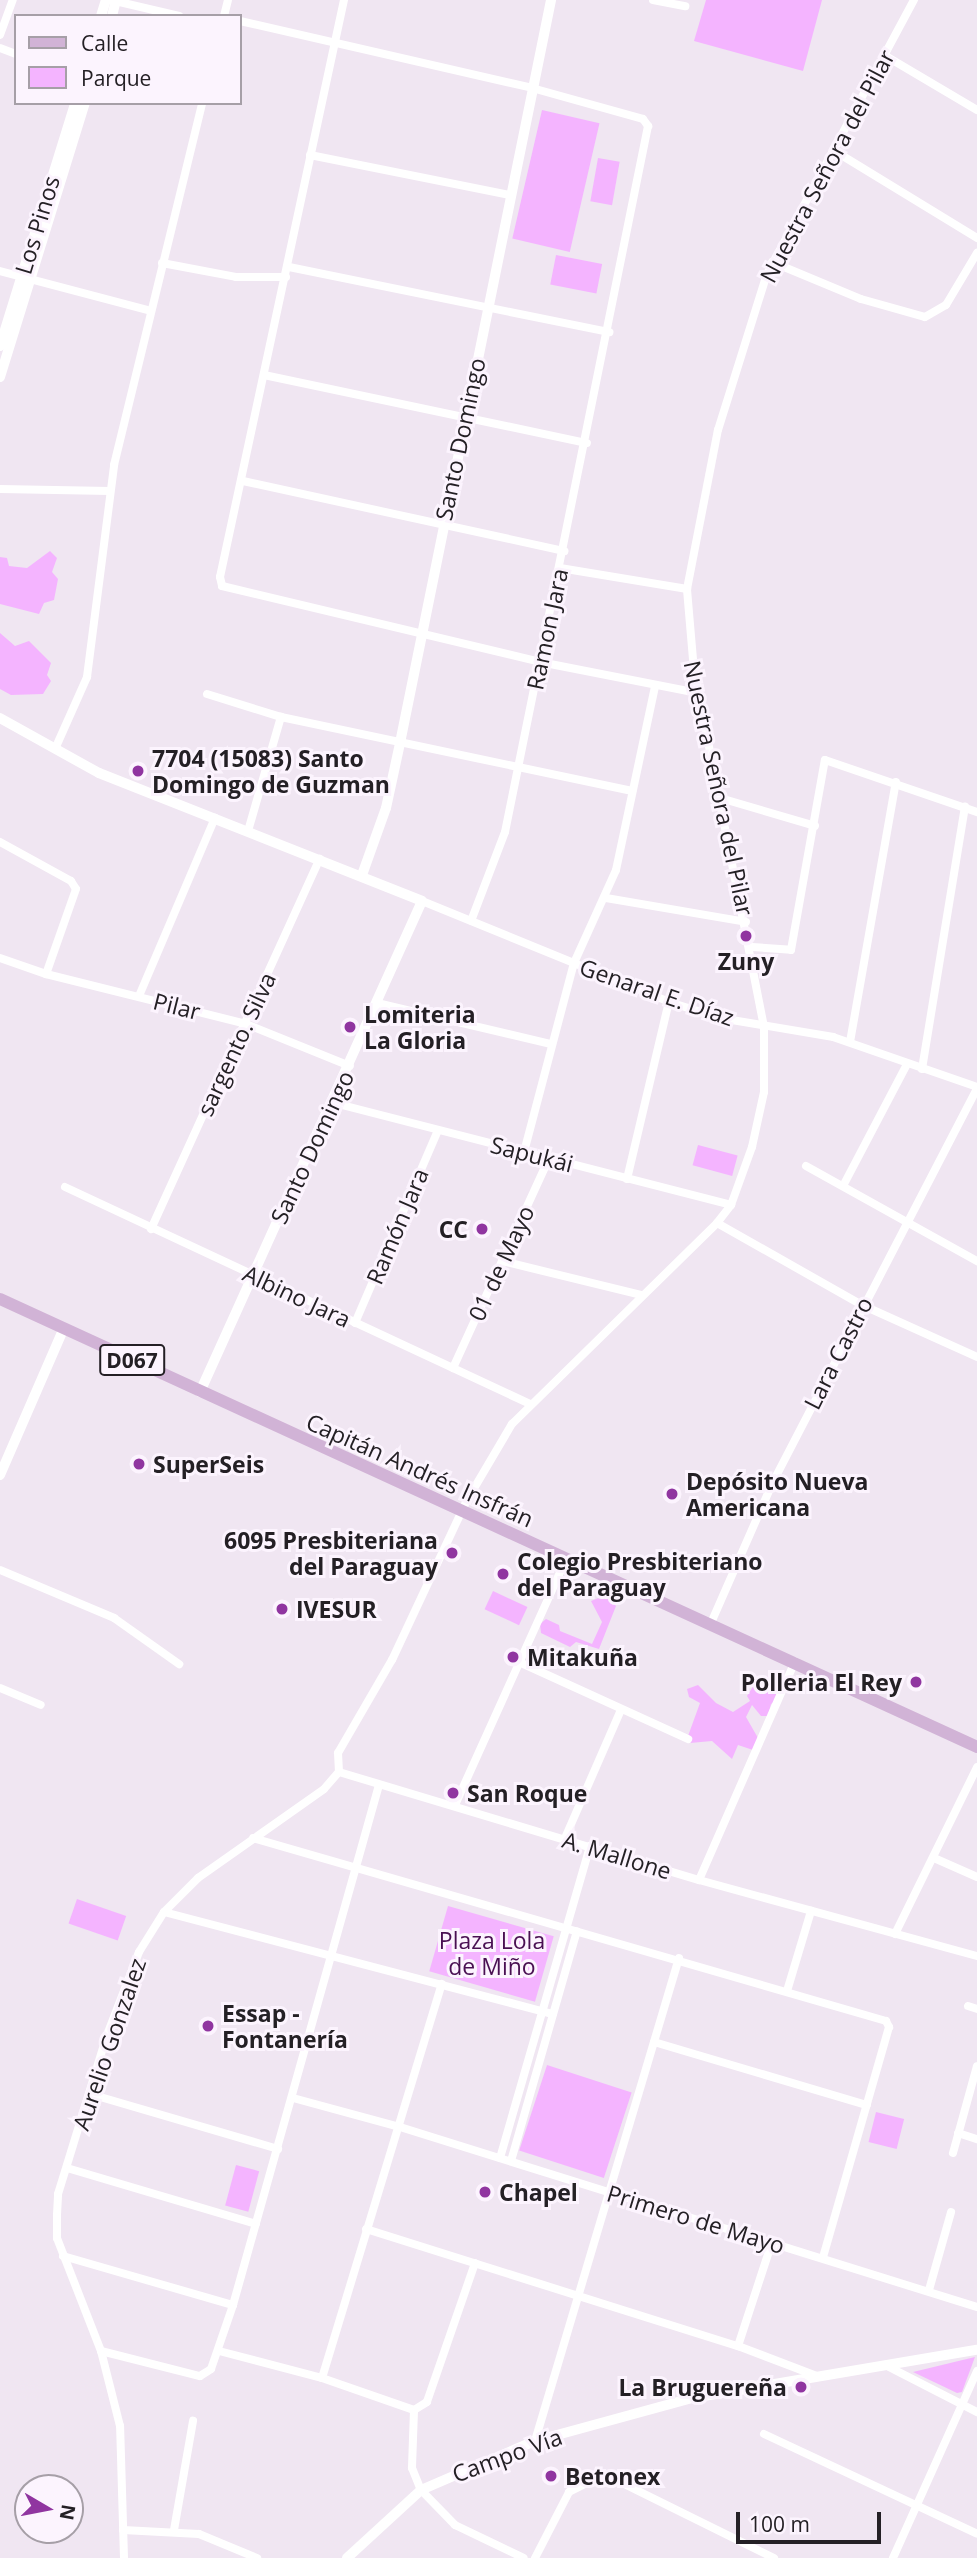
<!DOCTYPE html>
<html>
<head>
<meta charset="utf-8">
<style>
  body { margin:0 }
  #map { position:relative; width:977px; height:2558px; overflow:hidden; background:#f0e6f2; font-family:"Open Sans",sans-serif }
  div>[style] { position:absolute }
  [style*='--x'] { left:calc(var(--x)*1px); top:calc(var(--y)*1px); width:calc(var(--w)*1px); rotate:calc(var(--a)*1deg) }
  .green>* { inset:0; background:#f4b4ff; transform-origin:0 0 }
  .minor>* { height:8px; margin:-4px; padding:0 4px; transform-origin:4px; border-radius:4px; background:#fff }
  .tertiary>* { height:10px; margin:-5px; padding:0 5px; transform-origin:5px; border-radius:5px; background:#fff }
  .primary>* { height:12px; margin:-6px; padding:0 6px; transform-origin:6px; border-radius:6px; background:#d1b3d6 }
  .dots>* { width:19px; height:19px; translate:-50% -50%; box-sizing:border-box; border:4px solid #fcf4fe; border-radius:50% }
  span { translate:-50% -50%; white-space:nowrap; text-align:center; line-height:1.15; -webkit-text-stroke:6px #fcf4fe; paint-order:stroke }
  .shield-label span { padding:2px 5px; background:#fcf4fe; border:2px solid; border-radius:5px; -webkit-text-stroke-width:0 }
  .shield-label { font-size:21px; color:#242025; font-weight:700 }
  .street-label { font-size:23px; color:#242025 }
  .poi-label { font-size:23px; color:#242025; font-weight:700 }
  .left { translate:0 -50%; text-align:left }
  .right { translate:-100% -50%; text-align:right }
  .park-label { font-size:23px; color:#4a1053 }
  .legend { position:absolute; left:14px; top:14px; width:228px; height:91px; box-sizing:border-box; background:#fcf4fe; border:2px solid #a69fa7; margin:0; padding:9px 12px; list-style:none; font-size:21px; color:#242025 }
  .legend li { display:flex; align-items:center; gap:14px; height:35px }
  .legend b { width:35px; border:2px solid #a69fa7 }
  .north { position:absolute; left:14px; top:2474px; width:70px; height:70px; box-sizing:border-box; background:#fcf4fe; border:2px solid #a69fa7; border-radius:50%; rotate:100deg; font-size:19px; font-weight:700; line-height:28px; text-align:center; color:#242025 }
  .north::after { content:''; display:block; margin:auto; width:24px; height:32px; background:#9035a0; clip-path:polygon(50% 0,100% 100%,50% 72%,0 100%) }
  .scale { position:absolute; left:736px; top:2512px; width:145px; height:32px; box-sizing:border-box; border:4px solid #242025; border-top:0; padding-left:9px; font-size:21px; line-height:24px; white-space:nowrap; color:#242025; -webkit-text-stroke:5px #fcf4fe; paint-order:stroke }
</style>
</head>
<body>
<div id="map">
  <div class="green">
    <div style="clip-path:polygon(706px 0,822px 0,803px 71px,694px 41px)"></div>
    <div style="left:542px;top:110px;width:59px;height:132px;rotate:13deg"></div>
    <div style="left:598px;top:158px;width:22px;height:44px;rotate:10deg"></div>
    <div style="left:556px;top:255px;width:47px;height:30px;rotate:11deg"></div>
    <div style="clip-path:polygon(50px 551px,57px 558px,52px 572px,58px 579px,54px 600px,44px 603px,39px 614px,0 604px,0 557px,7px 558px,9px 566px,27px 568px)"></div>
    <div style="clip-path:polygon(0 633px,15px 646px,29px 641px,51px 663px,47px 675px,51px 681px,43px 694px,11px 695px,0 689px)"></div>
    <div style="left:698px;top:1145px;width:41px;height:21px;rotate:15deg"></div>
    <div style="left:493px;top:1591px;width:38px;height:20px;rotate:25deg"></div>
    <div style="clip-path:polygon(606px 1595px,616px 1606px,599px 1649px,576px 1642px,570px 1647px,541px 1633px,540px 1624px,546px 1619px,559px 1625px,560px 1631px,592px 1644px,602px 1622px,591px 1601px)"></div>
    <div style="clip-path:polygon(767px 1676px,781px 1697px,771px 1704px,768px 1716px,761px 1716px,752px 1705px,746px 1717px,758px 1738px,753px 1750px,738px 1745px,732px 1759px,712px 1741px,690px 1743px,688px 1736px,700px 1703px,689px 1697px,687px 1689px,698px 1685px,716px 1703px,733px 1712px,750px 1701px,747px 1696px,756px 1682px)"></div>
    <div style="left:77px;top:1899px;width:52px;height:26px;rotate:19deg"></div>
    <div style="left:448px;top:1906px;width:110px;height:68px;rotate:16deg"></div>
    <div style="left:547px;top:2065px;width:89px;height:90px;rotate:18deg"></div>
    <div style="left:876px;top:2112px;width:29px;height:31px;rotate:14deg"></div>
    <div style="left:236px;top:2165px;width:24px;height:42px;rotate:15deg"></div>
    <div style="clip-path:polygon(975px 2357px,962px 2392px,957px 2393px,913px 2372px)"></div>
  </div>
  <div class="minor">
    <div style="--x:111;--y:0;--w:70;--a:13.2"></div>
    <div style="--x:344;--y:0;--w:590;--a:102.13"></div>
    <div style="--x:220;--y:577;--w:9;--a:77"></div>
    <div style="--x:222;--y:586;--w:327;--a:13.4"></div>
    <div style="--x:540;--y:662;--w:161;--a:11.1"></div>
    <div style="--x:653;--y:0;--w:33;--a:11"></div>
    <div style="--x:224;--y:16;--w:16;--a:-76"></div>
    <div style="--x:240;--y:21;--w:300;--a:12.9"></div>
    <div style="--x:532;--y:88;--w:115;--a:15.6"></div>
    <div style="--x:643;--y:119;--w:9;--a:54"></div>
    <div style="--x:648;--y:126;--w:720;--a:101.45"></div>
    <div style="--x:505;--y:832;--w:95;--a:110.9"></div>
    <div style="--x:0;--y:35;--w:37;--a:-70"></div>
    <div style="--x:0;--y:48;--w:17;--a:21"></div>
    <div style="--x:884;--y:55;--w:108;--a:30.6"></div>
    <div style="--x:833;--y:150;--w:169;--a:31.4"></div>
    <div style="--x:310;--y:155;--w:204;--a:11.3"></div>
    <div style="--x:772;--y:262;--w:96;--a:22.6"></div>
    <div style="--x:861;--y:299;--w:66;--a:15.7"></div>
    <div style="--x:925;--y:317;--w:24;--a:-30"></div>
    <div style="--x:946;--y:305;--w:61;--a:-59.2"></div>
    <div style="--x:162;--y:263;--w:75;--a:10.7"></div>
    <div style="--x:236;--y:277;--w:50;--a:0"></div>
    <div style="--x:289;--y:267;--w:327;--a:11.5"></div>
    <div style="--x:0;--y:271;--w:156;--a:14.8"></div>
    <div style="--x:264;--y:375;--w:330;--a:11.9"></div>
    <div style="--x:243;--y:481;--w:329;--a:12.3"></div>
    <div style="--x:0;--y:489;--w:110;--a:1"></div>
    <div style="--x:560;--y:568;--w:129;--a:9.4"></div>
    <div style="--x:207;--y:694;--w:77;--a:17.3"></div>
    <div style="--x:281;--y:717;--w:359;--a:11.9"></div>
    <div style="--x:55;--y:749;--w:79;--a:-66"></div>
    <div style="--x:87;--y:677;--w:214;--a:-82.7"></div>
    <div style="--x:114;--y:465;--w:373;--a:-76.3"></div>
    <div style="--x:720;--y:798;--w:99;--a:16.4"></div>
    <div style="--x:248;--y:831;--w:119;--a:-73.9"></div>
    <div style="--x:0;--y:842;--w:81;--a:28.8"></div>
    <div style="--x:71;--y:881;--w:9;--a:58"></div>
    <div style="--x:76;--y:889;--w:90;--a:109.4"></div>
    <div style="--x:606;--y:898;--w:142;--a:9.7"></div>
    <div style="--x:422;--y:901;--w:267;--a:22.2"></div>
    <div style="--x:669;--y:1002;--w:53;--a:17.4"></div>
    <div style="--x:720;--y:1018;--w:115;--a:9.5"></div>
    <div style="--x:833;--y:1037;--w:152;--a:19.1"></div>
    <div style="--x:752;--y:947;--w:39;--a:4"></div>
    <div style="--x:791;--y:950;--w:193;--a:-79.9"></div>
    <div style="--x:825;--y:760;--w:161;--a:18.9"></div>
    <div style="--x:0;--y:958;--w:49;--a:19.2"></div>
    <div style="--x:46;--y:974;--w:206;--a:14"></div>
    <div style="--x:246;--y:1024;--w:112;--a:22"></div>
    <div style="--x:139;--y:996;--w:194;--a:-66.9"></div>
    <div style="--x:377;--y:1003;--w:178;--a:13.3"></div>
    <div style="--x:850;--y:1042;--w:264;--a:-80"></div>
    <div style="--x:922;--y:1069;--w:266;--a:-80.7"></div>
    <div style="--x:334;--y:1103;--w:410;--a:14.4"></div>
    <div style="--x:524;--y:1152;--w:196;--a:-75.2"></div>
    <div style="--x:574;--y:963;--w:102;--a:-65.7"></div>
    <div style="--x:616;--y:870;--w:188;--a:-78"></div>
    <div style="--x:806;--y:1166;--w:196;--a:29.1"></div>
    <div style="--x:627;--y:1179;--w:182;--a:-76.7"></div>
    <div style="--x:843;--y:1186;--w:138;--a:-62.3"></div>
    <div style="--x:65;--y:1187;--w:513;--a:25.02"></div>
    <div style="--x:717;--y:1223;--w:167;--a:29.5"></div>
    <div style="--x:862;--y:1305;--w:126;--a:24.3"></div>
    <div style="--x:151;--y:1229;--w:407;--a:-65.5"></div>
    <div style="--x:502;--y:1261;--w:144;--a:13.7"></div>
    <div style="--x:355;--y:1323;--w:210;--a:-66.7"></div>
    <div style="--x:453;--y:1368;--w:231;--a:-65.4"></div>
    <div style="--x:0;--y:1570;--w:124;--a:22.8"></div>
    <div style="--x:114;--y:1618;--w:80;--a:35.3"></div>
    <div style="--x:711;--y:1623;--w:152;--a:-66.3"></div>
    <div style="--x:772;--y:1484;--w:446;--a:-62.6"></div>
    <div style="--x:519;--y:1662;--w:186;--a:24.5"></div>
    <div style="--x:0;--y:1688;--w:44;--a:22.5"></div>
    <div style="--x:339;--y:1772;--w:376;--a:16.7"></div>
    <div style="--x:699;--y:1880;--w:288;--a:15.3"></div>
    <div style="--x:455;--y:1805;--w:270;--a:-65.7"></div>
    <div style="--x:253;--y:1838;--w:659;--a:16.12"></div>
    <div style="--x:886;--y:2021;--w:7;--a:63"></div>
    <div style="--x:889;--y:2027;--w:239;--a:106"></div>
    <div style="--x:565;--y:1838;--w:140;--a:-66.4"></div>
    <div style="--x:934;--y:1858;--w:47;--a:23.8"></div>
    <div style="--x:699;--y:1880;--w:239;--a:-66.3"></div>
    <div style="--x:164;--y:1912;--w:402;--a:14.7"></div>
    <div style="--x:895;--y:1934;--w:186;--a:-63.8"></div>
    <div style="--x:787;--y:1991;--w:84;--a:-73.3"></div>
    <div style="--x:968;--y:2006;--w:9;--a:18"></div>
    <div style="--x:654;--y:2042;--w:222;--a:16.5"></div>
    <div style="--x:90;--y:2094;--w:196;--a:16.3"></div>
    <div style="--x:293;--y:2098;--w:111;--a:15.2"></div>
    <div style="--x:400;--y:2127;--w:604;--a:17.33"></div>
    <div style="--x:958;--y:2133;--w:20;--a:18"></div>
    <div style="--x:953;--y:2153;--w:90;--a:-74.6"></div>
    <div style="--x:500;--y:2158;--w:325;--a:-73.9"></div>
    <div style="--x:511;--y:2161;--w:239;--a:-74"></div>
    <div style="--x:67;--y:2168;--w:197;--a:16.5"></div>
    <div style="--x:366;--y:2229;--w:390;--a:17.5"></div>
    <div style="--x:738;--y:2346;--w:85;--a:20.8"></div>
    <div style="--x:63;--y:2256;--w:177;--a:16.1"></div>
    <div style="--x:475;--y:2263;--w:147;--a:109.1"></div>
    <div style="--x:427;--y:2402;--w:15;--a:148"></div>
    <div style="--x:414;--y:2410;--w:58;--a:92"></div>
    <div style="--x:412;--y:2468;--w:24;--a:68"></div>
    <div style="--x:421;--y:2490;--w:49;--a:45.8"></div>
    <div style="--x:455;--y:2525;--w:76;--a:25.6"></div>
    <div style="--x:929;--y:2290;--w:81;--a:-74.2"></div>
    <div style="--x:738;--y:2346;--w:109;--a:-71.9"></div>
    <div style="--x:101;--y:2351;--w:102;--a:14.2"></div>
    <div style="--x:200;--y:2376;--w:13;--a:-32"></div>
    <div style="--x:211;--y:2369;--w:68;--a:-71"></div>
    <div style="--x:233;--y:2305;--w:540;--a:-74.32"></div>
    <div style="--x:219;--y:2351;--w:106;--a:14.7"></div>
    <div style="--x:322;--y:2378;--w:97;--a:19.2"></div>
    <div style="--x:889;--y:2367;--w:99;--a:27.1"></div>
    <div style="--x:322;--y:2378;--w:412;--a:-73.1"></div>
    <div style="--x:764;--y:2434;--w:235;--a:25.1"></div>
    <div style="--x:535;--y:2441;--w:504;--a:-73.4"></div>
    <div style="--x:123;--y:2530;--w:76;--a:3"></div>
    <div style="--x:199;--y:2534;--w:63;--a:22.5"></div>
    <div style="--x:174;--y:2530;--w:111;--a:-80.1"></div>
    <div style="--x:124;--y:2558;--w:132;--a:-91.7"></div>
    <div style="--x:120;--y:2426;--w:77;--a:-104.2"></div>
    <div style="--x:101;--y:2351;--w:121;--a:-111.3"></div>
    <div style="--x:57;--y:2238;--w:23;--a:-90"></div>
    <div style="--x:57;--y:2215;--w:21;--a:-87"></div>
    <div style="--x:58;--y:2194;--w:166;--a:-72.9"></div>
    <div style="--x:107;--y:2035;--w:89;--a:-68.9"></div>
    <div style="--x:139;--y:1952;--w:47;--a:-58"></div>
    <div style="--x:164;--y:1912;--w:48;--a:-45"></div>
    <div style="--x:198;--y:1878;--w:154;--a:-35.2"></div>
    <div style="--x:324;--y:1789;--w:23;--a:-49"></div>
    <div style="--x:339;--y:1772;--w:19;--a:-93"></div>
    <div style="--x:338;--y:1753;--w:108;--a:-59.9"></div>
    <div style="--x:392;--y:1660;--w:174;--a:-64.9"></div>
    <div style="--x:466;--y:1502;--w:91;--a:-59.5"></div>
    <div style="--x:512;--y:1424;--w:287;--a:-44.4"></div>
    <div style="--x:717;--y:1223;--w:23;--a:-52"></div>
    <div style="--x:731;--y:1205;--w:62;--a:-70.1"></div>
    <div style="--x:752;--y:1147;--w:56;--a:-77.7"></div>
    <div style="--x:764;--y:1092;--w:65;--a:-90"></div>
    <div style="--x:764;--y:1027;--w:363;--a:-101.1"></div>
    <div style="--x:694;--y:671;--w:82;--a:-94.9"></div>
    <div style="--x:687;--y:589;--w:162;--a:-79"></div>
    <div style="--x:718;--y:430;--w:164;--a:-72.6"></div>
    <div style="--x:767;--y:274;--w:311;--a:-61.8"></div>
    <div style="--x:535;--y:2558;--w:74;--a:-62.7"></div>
    <div style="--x:569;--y:2492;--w:34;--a:-27"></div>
    <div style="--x:599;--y:2477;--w:11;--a:0"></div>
    <div style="--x:610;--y:2477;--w:183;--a:26.3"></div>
    <div style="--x:893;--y:2558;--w:205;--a:-65.8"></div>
  </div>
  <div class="tertiary">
    <div style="--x:101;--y:16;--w:17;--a:-73"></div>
    <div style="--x:112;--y:16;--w:16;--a:-76"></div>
    <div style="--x:0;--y:346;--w:254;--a:-72.8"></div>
    <div style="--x:0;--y:377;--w:287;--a:-72.8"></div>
    <div style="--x:0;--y:718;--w:113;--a:29.1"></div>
    <div style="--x:99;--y:773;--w:347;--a:21.6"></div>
    <div style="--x:422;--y:901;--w:539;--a:114.33"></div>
    <div style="--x:362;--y:875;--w:71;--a:-70.3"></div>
    <div style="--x:386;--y:808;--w:66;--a:-77.8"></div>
    <div style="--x:400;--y:743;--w:758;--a:-78.51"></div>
    <div style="--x:0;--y:1475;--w:160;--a:-66.5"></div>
    <div style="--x:347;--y:2558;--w:100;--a:-42.6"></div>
    <div style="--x:421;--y:2490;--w:124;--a:-23.3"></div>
    <div style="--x:535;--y:2441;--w:163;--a:-15.3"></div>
    <div style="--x:692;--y:2398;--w:289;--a:-9.6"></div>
  </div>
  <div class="primary">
    <div style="--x:0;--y:1299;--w:1075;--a:24.63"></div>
  </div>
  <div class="dots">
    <div style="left:138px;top:771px;background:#9035a0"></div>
    <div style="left:746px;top:936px;background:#9035a0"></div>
    <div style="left:350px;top:1027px;background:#9035a0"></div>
    <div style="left:482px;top:1229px;background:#9035a0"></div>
    <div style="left:139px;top:1464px;background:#9035a0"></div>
    <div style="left:672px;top:1494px;background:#9035a0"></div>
    <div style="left:452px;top:1553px;background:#9035a0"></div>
    <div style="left:503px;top:1574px;background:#9035a0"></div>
    <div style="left:282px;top:1609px;background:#9035a0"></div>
    <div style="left:513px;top:1657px;background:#9035a0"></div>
    <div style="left:916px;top:1682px;background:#9035a0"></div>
    <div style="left:453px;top:1793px;background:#9035a0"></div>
    <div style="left:208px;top:2026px;background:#9035a0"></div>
    <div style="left:485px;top:2192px;background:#9035a0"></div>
    <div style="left:801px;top:2387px;background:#9035a0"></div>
    <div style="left:551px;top:2476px;background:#9035a0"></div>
  </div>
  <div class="shield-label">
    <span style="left:132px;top:1360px">D067</span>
  </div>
  <div class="street-label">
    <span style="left:827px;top:166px;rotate:-62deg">Nuestra Señora del Pilar</span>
    <span style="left:37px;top:225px;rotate:-73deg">Los Pinos</span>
    <span style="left:460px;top:439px;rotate:-78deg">Santo Domingo</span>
    <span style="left:547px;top:629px;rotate:-78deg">Ramon Jara</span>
    <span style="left:719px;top:788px;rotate:78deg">Nuestra Señora del Pilar</span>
    <span style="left:657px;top:992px;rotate:19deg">Genaral E. Díaz</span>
    <span style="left:177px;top:1006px;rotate:14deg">Pilar</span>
    <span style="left:236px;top:1044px;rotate:-65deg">sargento. Silva</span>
    <span style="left:312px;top:1147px;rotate:-65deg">Santo Domingo</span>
    <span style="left:532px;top:1154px;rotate:14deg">Sapukái</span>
    <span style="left:397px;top:1226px;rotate:-67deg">Ramón Jara</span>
    <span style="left:501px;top:1263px;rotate:-65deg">01 de Mayo</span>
    <span style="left:297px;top:1296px;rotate:25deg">Albino Jara</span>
    <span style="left:838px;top:1353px;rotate:-63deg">Lara Castro</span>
    <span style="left:420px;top:1470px;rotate:24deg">Capitán Andrés Insfrán</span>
    <span style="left:617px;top:1855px;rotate:17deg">A. Mallone</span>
    <span style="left:109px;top:2044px;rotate:-71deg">Aurelio Gonzalez</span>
    <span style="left:696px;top:2219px;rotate:17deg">Primero de Mayo</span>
    <span style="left:507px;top:2455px;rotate:-20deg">Campo Vía</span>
  </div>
  <div class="poi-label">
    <span class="left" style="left:152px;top:771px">7704 (15083) Santo<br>Domingo de Guzman</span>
    <span style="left:746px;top:961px">Zuny</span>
    <span class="left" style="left:364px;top:1027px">Lomiteria<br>La Gloria</span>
    <span class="right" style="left:468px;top:1229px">CC</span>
    <span class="left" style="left:153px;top:1464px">SuperSeis</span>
    <span class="left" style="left:686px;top:1494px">Depósito Nueva<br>Americana</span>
    <span class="right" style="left:438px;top:1553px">6095 Presbiteriana<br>del Paraguay</span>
    <span class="left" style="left:517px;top:1574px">Colegio Presbiteriano<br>del Paraguay</span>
    <span class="left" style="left:296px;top:1609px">IVESUR</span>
    <span class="left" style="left:527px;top:1657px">Mitakuña</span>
    <span class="right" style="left:902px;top:1682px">Polleria El Rey</span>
    <span class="left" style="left:467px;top:1793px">San Roque</span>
    <span class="left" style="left:222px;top:2026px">Essap -<br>Fontanería</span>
    <span class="left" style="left:499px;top:2192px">Chapel</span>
    <span class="right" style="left:787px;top:2387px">La Bruguereña</span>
    <span class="left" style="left:565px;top:2476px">Betonex</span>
  </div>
  <div class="park-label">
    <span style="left:492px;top:1953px">Plaza Lola<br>de Miño</span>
  </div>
  <ul class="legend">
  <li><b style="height:9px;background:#d1b3d6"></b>Calle</li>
  <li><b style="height:19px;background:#f4b4ff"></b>Parque</li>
  </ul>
  <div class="north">N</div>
  <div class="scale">100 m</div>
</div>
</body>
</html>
